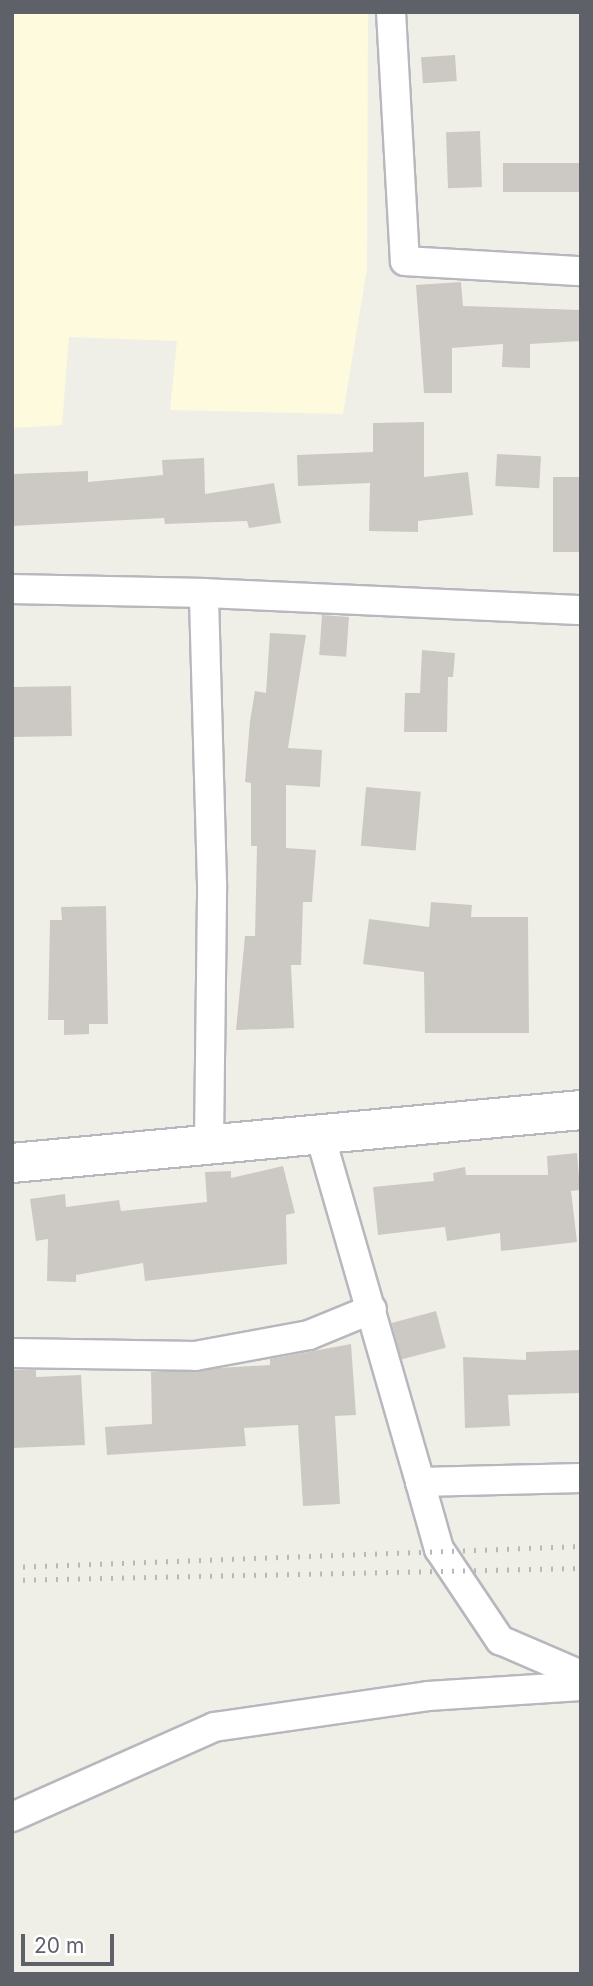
<!DOCTYPE html>
<html>
<head>
<meta charset="utf-8">
<style>
  body { margin:0 }
  #map { position:relative; width:593px; height:1986px; overflow:hidden; background:#f0efe7; font-family:Inter,sans-serif }
  div>[style] { position:absolute }
  [style*='--x'] { left:calc(var(--x)*1px); top:calc(var(--y)*1px); width:calc(var(--w)*1px); rotate:calc(var(--a)*1deg) }
  .commercial>* { inset:0; background:#fefade }
  .building>* { inset:0; background:#ccc9c4; transform-origin:0 0 }
  .roads { filter:drop-shadow(2px 0 #b7b8bd) drop-shadow(-2px 0 #b7b8bd) drop-shadow(0 2px #b7b8bd) drop-shadow(0 -2px #b7b8bd) }
  .street>* { height:28px; margin:-14px; padding:0 14px; transform-origin:14px; border-radius:14px; background:#fff }
  .secondary>* { height:38px; margin:-19px; padding:0 19px; transform-origin:19px; border-radius:19px; background:#fff }
  .rail>* { height:5px; margin-top:-2.5px; transform-origin:0; background:repeating-linear-gradient(90deg,#b7b8b8 0 2px,transparent 0 11px) }
  span { translate:-50% -50%; white-space:nowrap; text-align:center; line-height:1.15; -webkit-text-stroke:5px #fff; paint-order:stroke }
  .frame { position:absolute; inset:0; border:14px solid #5e6167; pointer-events:none }
  .scale { position:absolute; left:21px; top:1934px; width:93px; height:32px; box-sizing:border-box; border:4px solid #5e6167; border-top:0; padding-left:9px; font-size:21px; line-height:24px; white-space:nowrap; color:#5e6167; -webkit-text-stroke:5px #fff; paint-order:stroke }
</style>
</head>
<body>
<div id="map">
  <div class="commercial">
    <div style="clip-path:polygon(12px 12px,368px 12px,367px 268px,343px 414px,170px 410px,177px 341px,69px 337px,62px 425px,12px 428px)"></div>
  </div>
  <div class="building">
    <div style="left:455px;top:55px;width:26px;height:34px;rotate:86deg"></div>
    <div style="left:480px;top:131px;width:56px;height:34px;rotate:88deg"></div>
    <div style="left:581px;top:163px;width:29px;height:78px;rotate:90deg"></div>
    <div style="clip-path:polygon(461px 282px,463px 306px,581px 310px,581px 341px,530px 344px,530px 368px,502px 367px,503px 344px,452px 348px,452px 393px,424px 393px,416px 285px)"></div>
    <div style="clip-path:polygon(424px 422px,424px 477px,468px 472px,473px 515px,418px 521px,418px 532px,369px 531px,370px 483px,298px 486px,297px 455px,373px 452px,373px 423px)"></div>
    <div style="left:497px;top:454px;width:44px;height:32px;rotate:3deg"></div>
    <div style="clip-path:polygon(204px 458px,205px 494px,274px 483px,281px 523px,249px 528px,247px 521px,165px 524px,164px 518px,12px 526px,12px 474px,88px 471px,88px 482px,163px 475px,162px 460px)"></div>
    <div style="left:553px;top:477px;width:28px;height:75px"></div>
    <div style="left:322px;top:615px;width:27px;height:40px;rotate:4deg"></div>
    <div style="clip-path:polygon(270px 633px,306px 635px,288px 748px,322px 750px,320px 787px,286px 785px,286px 848px,316px 850px,312px 902px,303px 902px,301px 965px,291px 965px,294px 1028px,236px 1030px,245px 936px,255px 936px,257px 846px,251px 846px,251px 783px,245px 782px,250px 721px,255px 691px,266px 693px)"></div>
    <div style="clip-path:polygon(422px 650px,455px 653px,453px 677px,448px 677px,447px 732px,404px 732px,405px 693px,420px 693px)"></div>
    <div style="left:71px;top:686px;width:50px;height:59px;rotate:89deg"></div>
    <div style="left:366px;top:787px;width:55px;height:59px;rotate:5deg"></div>
    <div style="clip-path:polygon(431px 902px,472px 905px,471px 917px,528px 917px,529px 1033px,425px 1033px,424px 972px,363px 964px,369px 919px,429px 927px)"></div>
    <div style="clip-path:polygon(106px 906px,108px 1024px,89px 1024px,89px 1034px,64px 1035px,64px 1020px,48px 1020px,50px 920px,62px 920px,61px 907px)"></div>
    <div style="clip-path:polygon(577px 1153px,580px 1190px,571px 1191px,577px 1242px,501px 1251px,500px 1233px,447px 1241px,445px 1227px,378px 1235px,373px 1187px,434px 1181px,433px 1173px,465px 1167px,466px 1175px,548px 1175px,547px 1156px)"></div>
    <div style="clip-path:polygon(283px 1166px,295px 1213px,286px 1215px,287px 1264px,145px 1281px,143px 1263px,76px 1275px,76px 1282px,47px 1281px,48px 1239px,36px 1241px,30px 1199px,65px 1194px,66px 1207px,119px 1200px,121px 1211px,207px 1202px,205px 1172px,231px 1171px,231px 1178px)"></div>
    <div style="left:436px;top:1311px;width:38px;height:46px;rotate:75deg"></div>
    <div style="clip-path:polygon(351px 1344px,356px 1415px,335px 1416px,340px 1504px,303px 1506px,298px 1425px,244px 1428px,246px 1446px,107px 1455px,105px 1427px,152px 1424px,151px 1372px,270px 1365px,270px 1359px)"></div>
    <div style="clip-path:polygon(581px 1350px,581px 1393px,508px 1395px,510px 1426px,465px 1428px,463px 1357px,526px 1360px,526px 1352px)"></div>
    <div style="clip-path:polygon(12px 1370px,36px 1370px,36px 1377px,81px 1375px,85px 1445px,12px 1448px)"></div>
  </div>
  <div class="roads">
    <div class="street">
      <div style="--x:391;--y:12;--w:249;--a:86.8"></div>
      <div style="--x:405;--y:261;--w:176;--a:3.3"></div>
      <div style="--x:12;--y:589;--w:192;--a:1.2"></div>
      <div style="--x:320;--y:1135;--w:361;--a:73.9"></div>
      <div style="--x:420;--y:1482;--w:161;--a:-1.4"></div>
      <div style="--x:209;--y:1142;--w:258;--a:-89.3"></div>
      <div style="--x:212;--y:884;--w:291;--a:-91.6"></div>
      <div style="--x:204;--y:593;--w:377;--a:2.6"></div>
      <div style="--x:12;--y:1353;--w:183;--a:0.9"></div>
      <div style="--x:195;--y:1356;--w:116;--a:-10.4"></div>
      <div style="--x:309;--y:1335;--w:68;--a:-22.4"></div>
      <div style="--x:420;--y:1482;--w:70;--a:74.2"></div>
      <div style="--x:439;--y:1549;--w:110;--a:56.2"></div>
      <div style="--x:500;--y:1640;--w:88;--a:23.4"></div>
      <div style="--x:12;--y:1817;--w:221;--a:-24"></div>
      <div style="--x:214;--y:1727;--w:216;--a:-8.2"></div>
      <div style="--x:428;--y:1696;--w:153;--a:-3.7"></div>
    </div>
    <div class="secondary">
      <div style="--x:12;--y:1163;--w:571;--a:-5.32"></div>
    </div>
  </div>
  <div class="rail">
    <div style="--x:12;--y:1567;--w:569;--a:-2.11"></div>
    <div style="--x:12;--y:1580;--w:569;--a:-1.21"></div>
  </div>
  <div class="frame"></div>
  <div class="scale">20 m</div>
</div>
</body>
</html>
